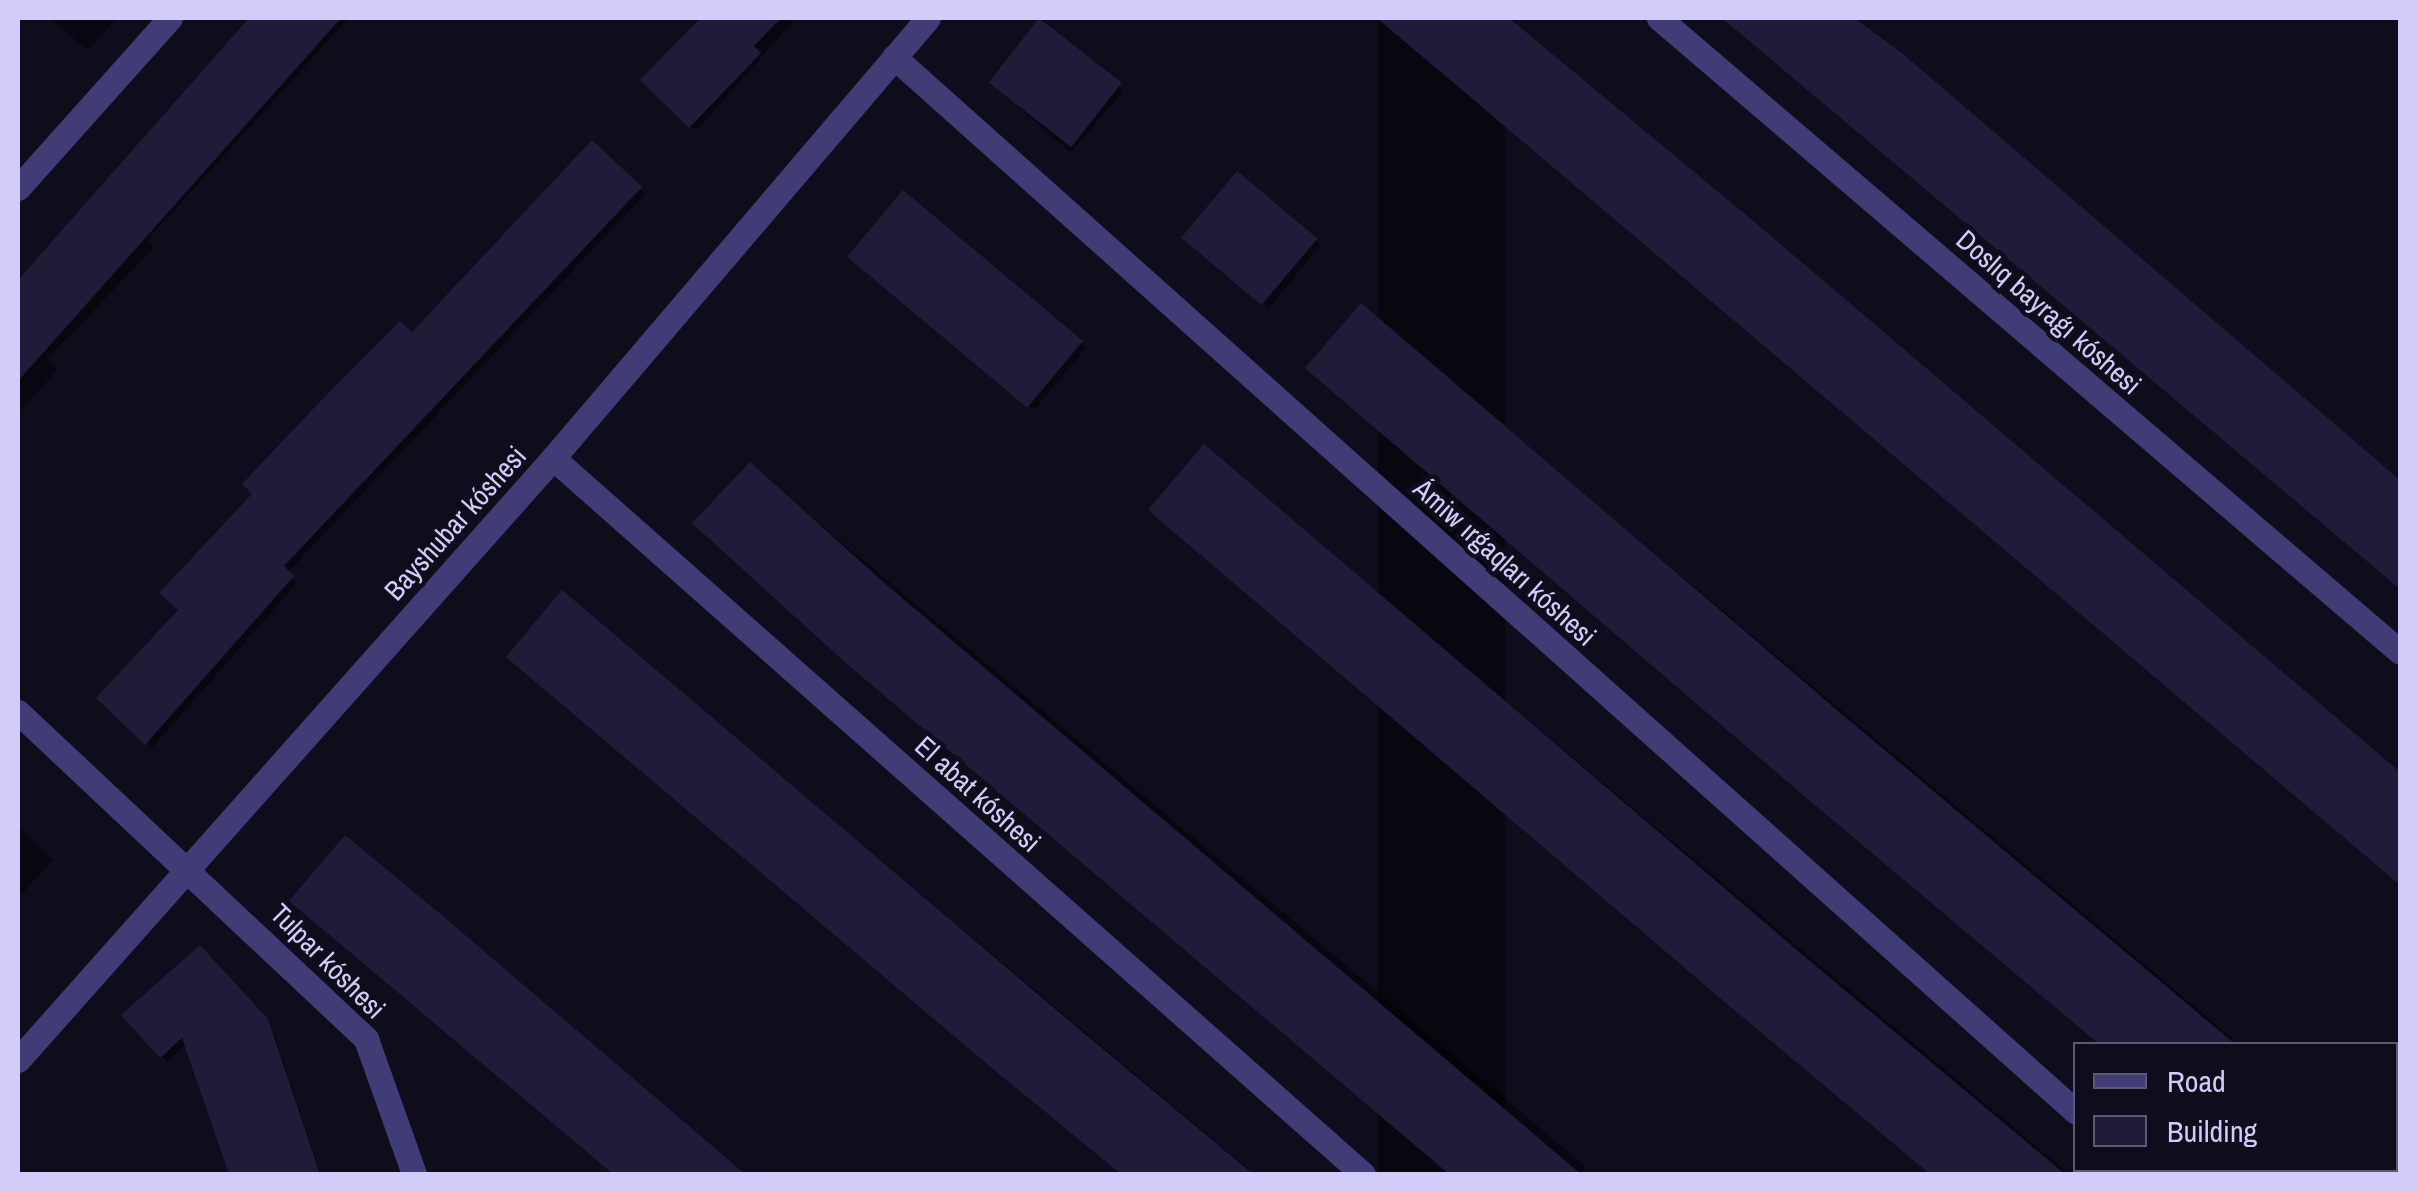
<!DOCTYPE html>
<html>
<head>
<meta charset="utf-8">
<style>
  body { margin:0 }
  #map { position:relative; width:2418px; height:1192px; overflow:hidden; background:#0f0d1b; font-family:"Archivo Narrow",sans-serif }
  div>[style] { position:absolute }
  [style*='--x'] { left:calc(var(--x)*1px); top:calc(var(--y)*1px); width:calc(var(--w)*1px); rotate:calc(var(--a)*1deg) }
  .shadow>* { inset:0; background:#0007; transform-origin:0 0 }
  .building>* { inset:0; background:#211b3a; transform-origin:0 0 }
  .street>* { height:25px; margin:-12.5px; padding:0 12.5px; transform-origin:12.5px; border-radius:12.5px; background:#3f3c76 }
  span { translate:-50% -50%; white-space:nowrap; text-align:center; line-height:1.15; -webkit-text-stroke:9px #0f0d1b; paint-order:stroke }
  .street-label { font-size:28px; color:#d2ccfa }
  .frame { position:absolute; inset:0; border:20px solid #d2ccfa; pointer-events:none }
  .legend { position:absolute; left:2073px; top:1042px; width:325px; height:130px; box-sizing:border-box; background:#0f0d1b; border:2px solid #5d5974; margin:0; padding:12px 18px; list-style:none; font-size:30px; color:#d2ccfa }
  .legend li { display:flex; align-items:center; gap:20px; height:50px }
  .legend b { width:50px; border:2px solid #5d5974 }
</style>
</head>
<body>
<div id="map">
  <div class="shadow">
    <div style="clip-path:polygon(49px 18px,117px 18px,88px 50px)"></div>
    <div style="clip-path:polygon(250px 18px,349px 18px,147px 240px,154px 247px,48px 359px,58px 369px,18px 414px,18px 284px)"></div>
    <div style="clip-path:polygon(698px 18px,796px 18px,696px 131px,643px 80px)"></div>
    <div style="left:1378px;top:18px;width:127px;height:1340px"></div>
    <div style="clip-path:polygon(1726px 18px,1853px 18px,2400px 480px,2400px 587px)"></div>
    <div style="left:1042px;top:19px;width:109px;height:82px;rotate:41deg"></div>
    <div style="clip-path:polygon(592px 144px,645px 194px,287px 573px,297px 583px,152px 748px,99px 698px)"></div>
    <div style="clip-path:polygon(1315px 241px,1320px 246px,1268px 309px,1190px 242px)"></div>
    <div style="clip-path:polygon(856px 261px,1081px 343px,1086px 348px,1034px 410px)"></div>
    <div style="left:1361px;top:307px;width:1139px;height:82px;rotate:40deg"></div>
    <div style="left:1204px;top:448px;width:1122px;height:82px;rotate:40deg"></div>
    <div style="left:751px;top:466px;width:1090px;height:80px;rotate:40deg"></div>
    <div style="left:563px;top:594px;width:895px;height:83px;rotate:40deg"></div>
    <div style="clip-path:polygon(18px 826px,53px 860px,18px 898px)"></div>
    <div style="clip-path:polygon(345px 838px,744px 1174px,616px 1174px,298px 906px)"></div>
    <div style="clip-path:polygon(200px 948px,272px 1027px,321px 1174px,230px 1174px,187px 1044px,167px 1062px,125px 1015px)"></div>
    <div style="left:2250px;top:1170px;width:126px;height:7px"></div>
  </div>
  <div class="building">
    <div style="clip-path:polygon(249px 18px,341px 18px,18px 381px,18px 280px)"></div>
    <div style="clip-path:polygon(700px 18px,781px 18px,754px 46px,761px 53px,689px 128px,640px 80px)"></div>
    <div style="left:1039px;top:18px;width:105px;height:82px;rotate:38deg"></div>
    <div style="clip-path:polygon(1377px 18px,1509px 18px,1764px 230px,2400px 772px,2400px 885px)"></div>
    <div style="clip-path:polygon(1722px 18px,1854px 18px,1903px 54px,2400px 480px,2400px 589px)"></div>
    <div style="clip-path:polygon(592px 140px,642px 187px,284px 566px,294px 576px,145px 745px,96px 698px,178px 610px,159px 593px,252px 494px,242px 484px,314px 408px,400px 321px,412px 332px)"></div>
    <div style="left:1237px;top:171px;width:105px;height:87px;rotate:40deg"></div>
    <div style="left:903px;top:190px;width:235px;height:87px;rotate:40deg"></div>
    <div style="clip-path:polygon(1361px 303px,1844px 716px,2235px 1044px,2099px 1044px,1809px 800px,1305px 368px)"></div>
    <div style="clip-path:polygon(1204px 444px,1811px 962px,2065px 1174px,1930px 1174px,1733px 1009px,1148px 510px)"></div>
    <div style="clip-path:polygon(750px 462px,881px 580px,1581px 1174px,1449px 1174px,846px 663px,692px 523px)"></div>
    <div style="clip-path:polygon(562px 590px,1067px 1019px,1253px 1174px,1121px 1174px,987px 1064px,506px 657px)"></div>
    <div style="clip-path:polygon(345px 835px,444px 917px,745px 1174px,613px 1174px,369px 968px,289px 901px)"></div>
    <div style="clip-path:polygon(200px 945px,268px 1019px,320px 1174px,229px 1174px,182px 1038px,160px 1058px,121px 1015px)"></div>
  </div>
  <div class="street">
    <div style="--x:1659;--y:18;--w:975;--a:40.55"></div>
    <div style="--x:894;--y:57;--w:1584;--a:41.75"></div>
    <div style="--x:18;--y:188;--w:228;--a:-48.2"></div>
    <div style="--x:553;--y:458;--w:1081;--a:41.48"></div>
    <div style="--x:18;--y:712;--w:478;--a:43.2"></div>
    <div style="--x:366;--y:1039;--w:143;--a:70.4"></div>
    <div style="--x:18;--y:1060;--w:805;--a:-48.37"></div>
    <div style="--x:553;--y:458;--w:578;--a:-49.56"></div>
    <div style="--x:2140;--y:1170;--w:7;--a:34"></div>
  </div>
  <div class="street-label">
    <span style="left:2049px;top:312px;rotate:41deg">Doslıq bayraǵı kóshesi</span>
    <span style="left:455px;top:523px;rotate:-48deg">Bayshubar kóshesi</span>
    <span style="left:1505px;top:562px;rotate:42deg">Ámiw ırǵaqları kóshesi</span>
    <span style="left:978px;top:794px;rotate:42deg">El abat kóshesi</span>
    <span style="left:328px;top:961px;rotate:45deg">Tulpar kóshesi</span>
  </div>
  <div class="frame"></div>
  <ul class="legend">
  <li><b style="height:12px;background:#3f3c76"></b>Road</li>
  <li><b style="height:28px;background:#211b3a"></b>Building</li>
  </ul>
</div>
</body>
</html>
